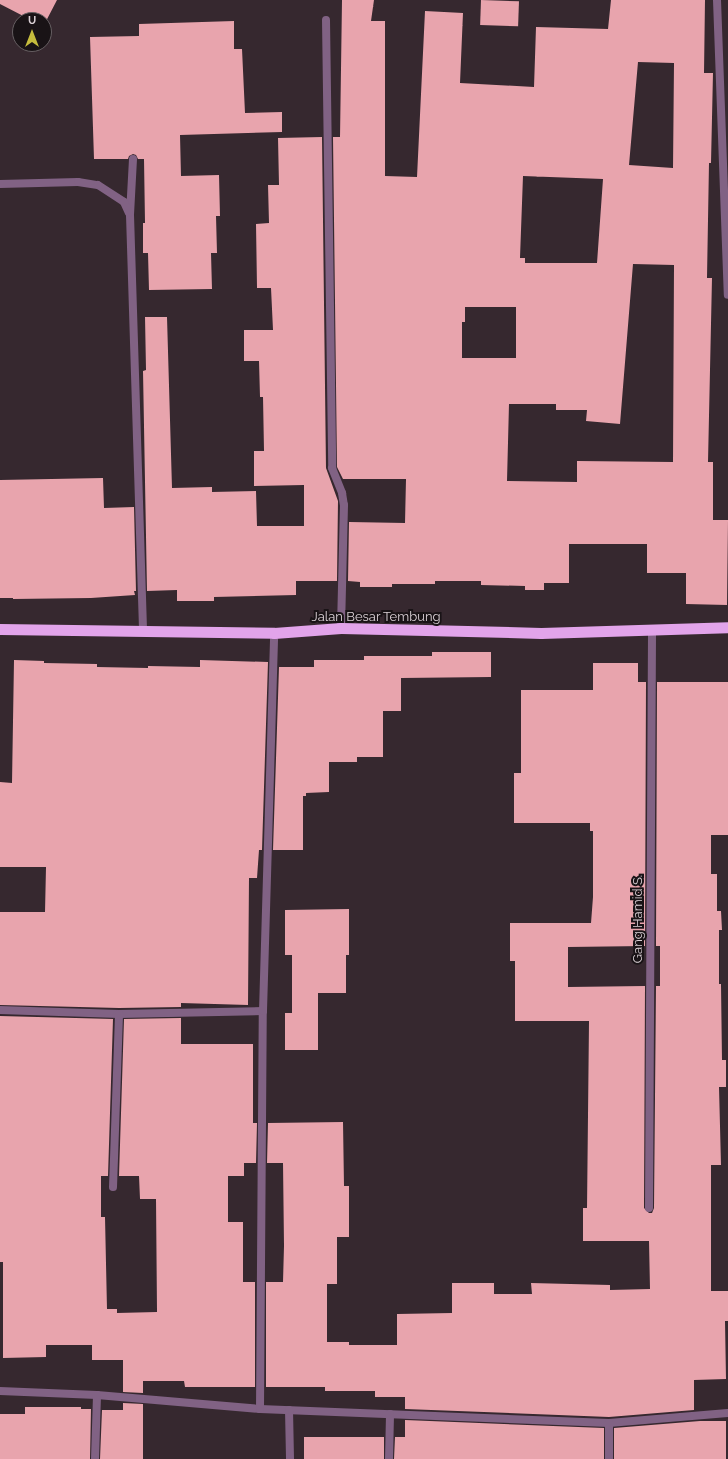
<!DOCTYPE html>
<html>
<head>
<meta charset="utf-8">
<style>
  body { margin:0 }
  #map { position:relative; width:728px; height:1459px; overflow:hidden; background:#36282f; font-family:Raleway,sans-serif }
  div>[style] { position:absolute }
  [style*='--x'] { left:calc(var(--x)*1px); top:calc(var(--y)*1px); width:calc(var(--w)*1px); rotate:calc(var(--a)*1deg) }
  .building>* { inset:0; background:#e8a4ad; transform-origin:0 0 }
  .minor>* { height:8px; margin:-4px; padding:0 4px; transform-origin:4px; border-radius:4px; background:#816284 }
  .trunk>* { height:11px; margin:-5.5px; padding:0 5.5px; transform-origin:5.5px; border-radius:5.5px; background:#e2a4ea }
  span { translate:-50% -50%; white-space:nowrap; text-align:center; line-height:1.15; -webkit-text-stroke:4px #191316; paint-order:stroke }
  .street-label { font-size:13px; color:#dad0d5 }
  .north { position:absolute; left:12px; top:12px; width:40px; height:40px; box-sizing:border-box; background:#191316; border:1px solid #665f62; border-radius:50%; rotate:0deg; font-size:11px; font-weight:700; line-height:16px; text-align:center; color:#dad0d5 }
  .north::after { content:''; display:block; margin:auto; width:14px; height:18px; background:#c5bc3d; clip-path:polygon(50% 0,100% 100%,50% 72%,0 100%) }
</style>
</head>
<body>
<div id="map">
  <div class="building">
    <div style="clip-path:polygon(0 0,57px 0,44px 25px,44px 20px,31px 20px,0 4px)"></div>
    <div style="clip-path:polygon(evenodd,342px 0,374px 0,371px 21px,385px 21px,385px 176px,417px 177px,425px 11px,463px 13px,460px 83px,534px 87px,536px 27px,608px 29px,611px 0,705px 0,704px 73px,713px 73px,711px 163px,709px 163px,707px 278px,712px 278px,708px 462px,713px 462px,713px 520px,728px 520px,727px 605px,686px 604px,686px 573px,647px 573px,647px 544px,569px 544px,569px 583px,544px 583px,544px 590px,525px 590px,525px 586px,481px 585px,481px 581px,435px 581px,435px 584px,392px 584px,392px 587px,360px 587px,360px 582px,348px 581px,349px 522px,405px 523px,406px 479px,343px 479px,337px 467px,333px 137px,340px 137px,342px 0,638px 62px,674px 63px,673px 168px,629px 165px,638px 62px,342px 0,523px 176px,603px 179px,597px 263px,525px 263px,525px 258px,520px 258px,523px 176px,342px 0,633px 264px,674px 265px,673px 462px,577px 461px,577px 482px,507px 481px,509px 404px,556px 404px,556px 410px,587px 410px,586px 421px,620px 424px,633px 264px,342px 0,465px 307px,516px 307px,516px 358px,462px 358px,462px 322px,465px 322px,465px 307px)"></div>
    <div style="left:481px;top:0;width:38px;height:25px;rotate:2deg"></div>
    <div style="clip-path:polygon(234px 21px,234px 49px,242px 49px,245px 113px,282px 112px,282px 132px,180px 135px,181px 176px,219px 175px,220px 216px,216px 216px,217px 253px,211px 253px,212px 289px,149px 290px,148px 253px,143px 253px,143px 223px,145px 223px,144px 159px,138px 159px,136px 155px,133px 154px,129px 156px,128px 159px,94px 159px,90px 37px,139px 36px,139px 24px)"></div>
    <div style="clip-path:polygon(322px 137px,326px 468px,338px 501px,337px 581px,296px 581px,296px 595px,214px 597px,214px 601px,177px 601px,177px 590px,147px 591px,143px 371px,146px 370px,145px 317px,167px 317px,172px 488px,212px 487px,212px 492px,256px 491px,257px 526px,304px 526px,304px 485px,254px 486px,254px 451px,264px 451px,263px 397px,260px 397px,259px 361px,244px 361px,244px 330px,273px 330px,271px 288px,257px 288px,256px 224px,269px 223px,268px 185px,279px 185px,278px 138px)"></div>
    <div style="clip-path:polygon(103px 478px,104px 508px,134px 507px,136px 591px,134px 591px,135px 595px,91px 598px,13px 599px,13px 598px,0 598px,0 480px)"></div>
    <div style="clip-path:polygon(432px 652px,491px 652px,491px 677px,401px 678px,401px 711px,383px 711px,383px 757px,357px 757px,357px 762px,329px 762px,329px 792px,306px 793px,306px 796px,303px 796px,303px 850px,273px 850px,279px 667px,314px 667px,314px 660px,364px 660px,364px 656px,432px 656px)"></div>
    <div style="clip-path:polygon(14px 660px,44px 661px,44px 663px,97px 664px,97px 667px,148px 668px,148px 666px,200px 667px,200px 660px,268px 662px,262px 850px,259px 850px,257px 878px,249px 878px,248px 1005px,181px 1003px,181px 1007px,119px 1008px,0 1005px,0 912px,45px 912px,46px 867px,0 867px,0 782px,12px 783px)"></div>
    <div style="clip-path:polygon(593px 663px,638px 663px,638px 682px,646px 682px,645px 946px,568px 947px,568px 987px,645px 986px,644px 1208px,649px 1213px,652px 1213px,654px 1208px,656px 986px,660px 986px,660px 946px,656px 946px,657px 682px,728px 682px,728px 835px,711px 835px,711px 874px,717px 874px,717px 911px,721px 911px,722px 930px,719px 930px,719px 984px,721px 984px,722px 1060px,726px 1060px,726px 1087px,719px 1087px,721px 1165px,711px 1165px,711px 1291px,728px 1291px,728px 1321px,725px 1321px,726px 1379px,694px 1380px,694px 1410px,609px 1417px,405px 1409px,405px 1397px,375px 1397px,375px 1391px,325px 1391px,325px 1387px,266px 1387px,266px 1282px,283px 1282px,284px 1246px,283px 1163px,267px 1163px,268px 1123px,343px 1122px,344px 1186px,349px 1186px,349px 1237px,337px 1237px,337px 1284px,327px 1284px,327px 1342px,349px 1342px,349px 1345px,397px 1345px,397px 1314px,452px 1313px,452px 1283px,494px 1283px,494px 1294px,532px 1294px,531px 1283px,610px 1285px,610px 1290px,650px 1289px,649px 1241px,583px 1241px,583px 1208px,587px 1208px,589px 1021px,515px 1021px,515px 961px,510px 961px,510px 923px,591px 923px,593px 897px,593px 831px,590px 831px,590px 823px,514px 823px,514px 773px,521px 773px,521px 690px,593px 690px)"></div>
    <div style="clip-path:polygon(349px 909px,349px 955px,346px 955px,346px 993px,318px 993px,318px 1050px,285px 1050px,285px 1013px,292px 1013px,292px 955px,285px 955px,285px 910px)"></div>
    <div style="clip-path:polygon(0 1016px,113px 1019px,108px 1176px,101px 1176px,101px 1217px,105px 1217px,107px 1309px,117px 1309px,117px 1313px,157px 1312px,156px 1199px,140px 1199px,139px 1176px,119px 1176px,124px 1019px,181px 1018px,181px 1044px,253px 1044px,253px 1123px,257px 1123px,256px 1163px,244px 1163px,244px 1176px,228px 1176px,228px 1222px,243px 1222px,243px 1282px,255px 1282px,255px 1387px,185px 1387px,184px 1381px,143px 1381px,143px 1393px,123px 1392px,123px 1360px,92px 1360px,92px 1345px,46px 1345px,46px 1357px,3px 1358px,3px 1262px,0 1262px)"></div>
    <div style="clip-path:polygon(123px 1403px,143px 1404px,143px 1459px,100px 1459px,102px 1410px,123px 1410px)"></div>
    <div style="clip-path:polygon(25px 1407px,81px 1407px,81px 1409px,91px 1409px,90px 1459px,0 1459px,0 1414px,25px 1414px)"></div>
    <div style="clip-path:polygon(405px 1420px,604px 1428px,604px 1459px,394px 1459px,395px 1437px,405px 1437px)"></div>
    <div style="clip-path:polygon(700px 1421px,726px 1421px,726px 1459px,614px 1459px,614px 1428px)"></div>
    <div style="left:304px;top:1437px;width:80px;height:22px"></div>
  </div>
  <div class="minor">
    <div style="--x:717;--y:0;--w:295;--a:87.9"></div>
    <div style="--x:326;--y:20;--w:448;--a:89.2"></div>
    <div style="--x:332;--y:468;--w:27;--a:68"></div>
    <div style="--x:342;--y:493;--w:12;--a:81"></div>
    <div style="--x:344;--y:505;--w:123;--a:91.4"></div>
    <div style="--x:133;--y:159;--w:56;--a:93.1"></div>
    <div style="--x:130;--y:215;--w:417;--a:88.2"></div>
    <div style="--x:0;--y:184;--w:78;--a:-1.5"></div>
    <div style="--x:78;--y:182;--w:20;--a:9"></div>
    <div style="--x:98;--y:185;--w:31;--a:33"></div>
    <div style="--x:124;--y:202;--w:12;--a:66"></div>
    <div style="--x:0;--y:1010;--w:119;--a:1.9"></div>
    <div style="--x:119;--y:1014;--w:144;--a:-1.2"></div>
    <div style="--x:113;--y:1187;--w:173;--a:-88"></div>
    <div style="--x:649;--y:1208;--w:577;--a:-89.7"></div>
    <div style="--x:0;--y:1391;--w:97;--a:2.4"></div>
    <div style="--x:97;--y:1395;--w:164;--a:4.9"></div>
    <div style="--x:260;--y:1409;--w:349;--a:2.3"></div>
    <div style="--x:609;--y:1423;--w:119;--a:-4.8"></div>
    <div style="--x:260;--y:1409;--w:398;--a:-89.6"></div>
    <div style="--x:263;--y:1011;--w:378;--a:-88.3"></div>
    <div style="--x:289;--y:1410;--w:49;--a:88.8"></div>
    <div style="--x:609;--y:1423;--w:36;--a:90"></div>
    <div style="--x:95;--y:1459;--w:64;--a:-88.2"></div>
    <div style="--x:389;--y:1459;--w:45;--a:-88.7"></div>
  </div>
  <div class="trunk">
    <div style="--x:0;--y:629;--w:274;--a:0.8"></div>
    <div style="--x:274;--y:633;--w:67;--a:-4.3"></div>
    <div style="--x:341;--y:628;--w:200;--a:1.4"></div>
    <div style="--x:541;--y:633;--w:187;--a:-1.8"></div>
  </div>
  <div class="street-label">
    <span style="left:376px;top:617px">Jalan Besar Tembung</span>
    <span style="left:638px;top:919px;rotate:-90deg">Gang Hamid S.</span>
  </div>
  <div class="north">U</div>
</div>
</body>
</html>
